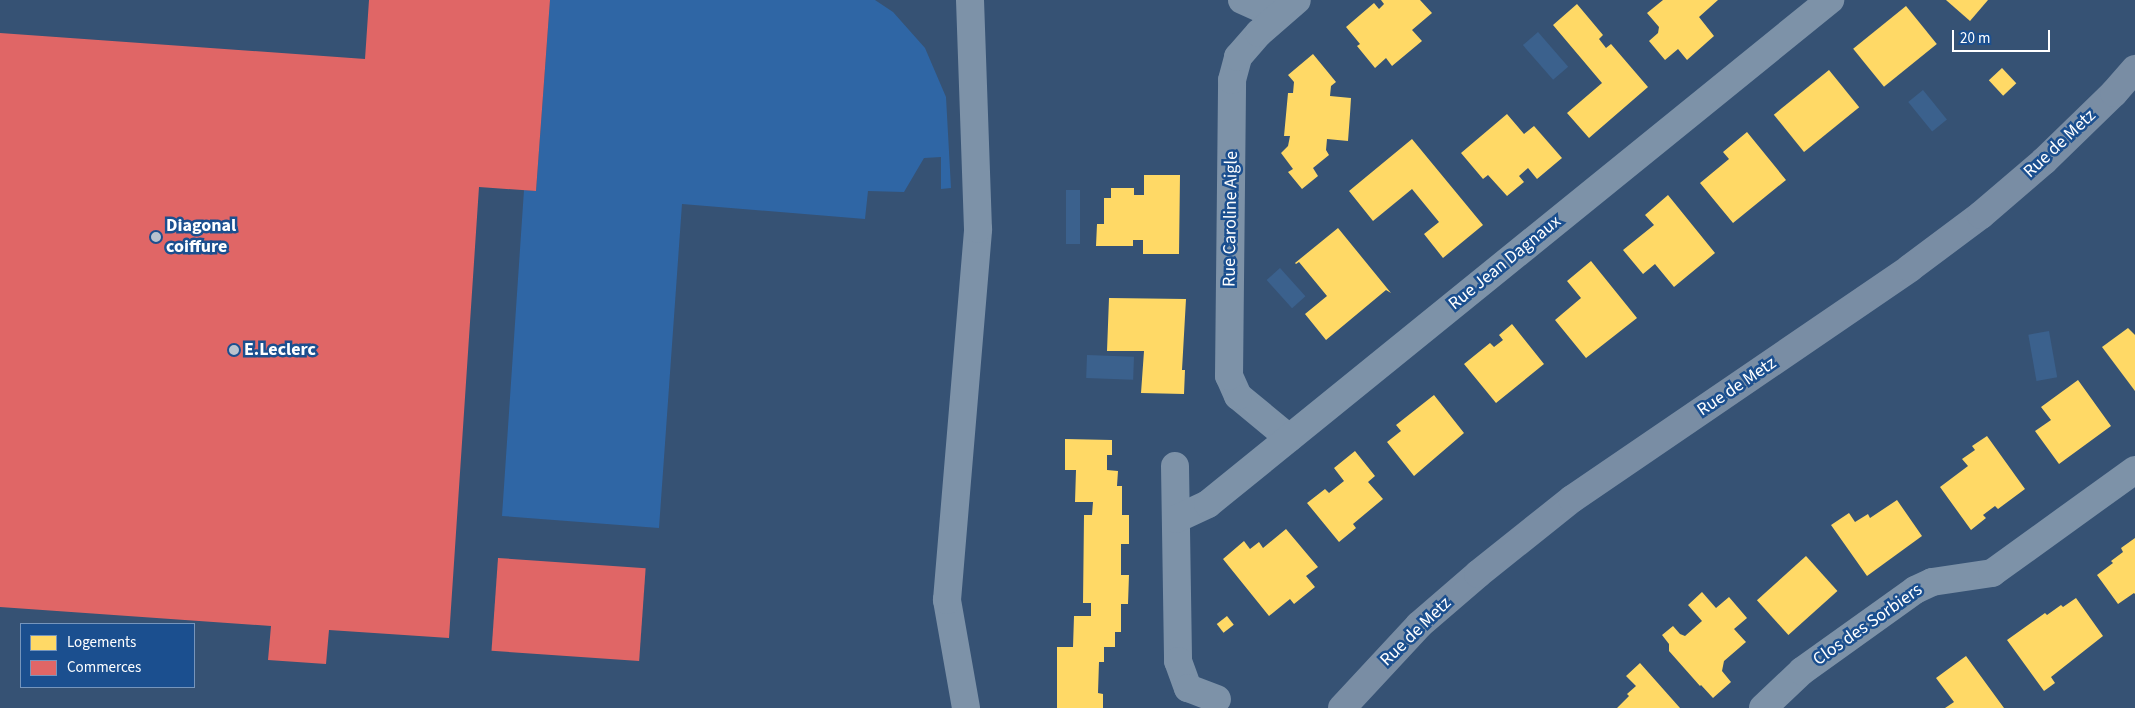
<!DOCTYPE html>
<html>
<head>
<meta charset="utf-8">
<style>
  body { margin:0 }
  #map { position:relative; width:2135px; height:708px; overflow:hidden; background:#365274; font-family:"Source Sans 3",sans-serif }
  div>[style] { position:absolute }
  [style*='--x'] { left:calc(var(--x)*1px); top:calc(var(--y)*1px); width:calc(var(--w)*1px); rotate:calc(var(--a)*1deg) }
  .green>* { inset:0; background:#2f66a5 }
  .water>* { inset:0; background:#3b618d; transform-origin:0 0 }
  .homes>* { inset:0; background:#ffd966; transform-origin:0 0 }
  .shops>* { inset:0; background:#e06666; transform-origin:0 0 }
  .street>* { height:28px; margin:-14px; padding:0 14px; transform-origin:14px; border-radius:14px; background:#7d92a8 }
  .secondary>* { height:28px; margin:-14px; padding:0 14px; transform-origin:14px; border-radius:14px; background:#798da4 }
  .dots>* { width:14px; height:14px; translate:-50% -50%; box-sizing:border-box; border:2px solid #1b4f8f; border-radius:50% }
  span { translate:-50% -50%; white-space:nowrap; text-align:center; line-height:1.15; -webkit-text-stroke:5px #1b4f8f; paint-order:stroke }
  .street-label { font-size:18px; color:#fff }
  .poi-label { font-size:18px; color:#fff; font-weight:700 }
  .left { translate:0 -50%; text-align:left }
  .legend { position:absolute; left:20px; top:623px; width:175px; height:65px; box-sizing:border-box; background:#1b4f8f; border:1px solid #7695bc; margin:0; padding:6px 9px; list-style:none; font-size:15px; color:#fff }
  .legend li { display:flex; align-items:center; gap:10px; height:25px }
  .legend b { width:25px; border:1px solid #7695bc }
  .scale { position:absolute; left:1952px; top:30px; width:98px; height:22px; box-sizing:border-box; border:2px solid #fff; border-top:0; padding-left:6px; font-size:15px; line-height:18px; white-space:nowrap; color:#fff; -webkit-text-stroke:4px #1b4f8f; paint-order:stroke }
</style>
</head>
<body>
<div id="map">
  <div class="green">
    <div style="clip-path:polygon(550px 0,875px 0,893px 12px,925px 48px,946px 97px,951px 188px,941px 189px,941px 157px,924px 158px,904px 192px,868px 191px,865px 219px,682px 204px,659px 528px,502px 516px,524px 190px,536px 191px)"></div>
  </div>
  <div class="water">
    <div style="left:1538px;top:32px;width:46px;height:20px;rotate:49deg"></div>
    <div style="left:1923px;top:90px;width:38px;height:19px;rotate:51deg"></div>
    <div style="left:1066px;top:190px;width:14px;height:54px"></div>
    <div style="left:1280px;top:268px;width:38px;height:18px;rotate:48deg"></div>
    <div style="left:2049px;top:331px;width:47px;height:21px;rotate:80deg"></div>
    <div style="left:1087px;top:355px;width:47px;height:23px;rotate:2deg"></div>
  </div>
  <div class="homes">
    <div style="clip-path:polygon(1381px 0,1420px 0,1432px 13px,1412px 30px,1422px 41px,1392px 66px,1386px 58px,1375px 68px,1357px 46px,1360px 44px,1346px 27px,1374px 3px,1379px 9px,1384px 4px)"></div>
    <div style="clip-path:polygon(1663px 0,1718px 0,1699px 17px,1714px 36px,1687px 60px,1678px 49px,1665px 60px,1649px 41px,1658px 33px,1659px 27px,1647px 13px)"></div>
    <div style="clip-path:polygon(1946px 0,1988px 0,1970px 21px)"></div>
    <div style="clip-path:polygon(1577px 4px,1603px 35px,1599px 39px,1606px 48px,1611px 44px,1648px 87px,1589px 138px,1567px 113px,1602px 83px,1553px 25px)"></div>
    <div style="left:1906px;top:6px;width:49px;height:68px;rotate:51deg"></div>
    <div style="clip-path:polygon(1313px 54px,1336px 82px,1331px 86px,1330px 96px,1351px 98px,1350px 114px,1348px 141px,1327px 139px,1326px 150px,1329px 155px,1313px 168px,1318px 176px,1302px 189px,1288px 172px,1293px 169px,1281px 153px,1288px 146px,1290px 136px,1284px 136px,1288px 93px,1293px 93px,1294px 82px,1288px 75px)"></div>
    <div style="left:2002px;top:68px;width:21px;height:18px;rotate:47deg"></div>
    <div style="left:1829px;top:70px;width:48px;height:71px;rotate:51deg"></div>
    <div style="clip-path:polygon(1507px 114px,1524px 134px,1534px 126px,1562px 158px,1537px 179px,1528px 168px,1519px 176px,1524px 182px,1507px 196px,1488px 175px,1483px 179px,1461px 153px)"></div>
    <div style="clip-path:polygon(1747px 132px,1786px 180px,1733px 223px,1700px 183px,1729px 159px,1723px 152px)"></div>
    <div style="clip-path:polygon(1412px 139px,1483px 225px,1443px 258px,1424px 234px,1439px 222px,1412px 189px,1373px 221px,1349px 191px)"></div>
    <div style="clip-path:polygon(1144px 175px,1180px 175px,1179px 254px,1143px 254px,1143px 240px,1133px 240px,1133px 246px,1096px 246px,1097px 224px,1104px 224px,1104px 198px,1111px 198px,1111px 188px,1134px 188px,1134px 195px,1144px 195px)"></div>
    <div style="clip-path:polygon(1668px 195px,1715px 253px,1674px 287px,1655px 264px,1643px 274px,1623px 250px,1654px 225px,1645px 215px)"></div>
    <div style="clip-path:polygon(1338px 228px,1391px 293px,1386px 290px,1326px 340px,1305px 314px,1327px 296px,1299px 262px,1296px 264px,1295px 263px)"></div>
    <div style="clip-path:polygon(1591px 261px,1637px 318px,1586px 358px,1555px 320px,1581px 298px,1567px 281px)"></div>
    <div style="clip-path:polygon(1109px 298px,1186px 299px,1182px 370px,1185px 370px,1184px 394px,1141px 393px,1144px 351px,1107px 351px)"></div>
    <div style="clip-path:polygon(1512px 324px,1544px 364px,1496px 403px,1464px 364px,1490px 343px,1494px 347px,1503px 340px,1499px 335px)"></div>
    <div style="clip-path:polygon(2128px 328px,2135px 335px,2135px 391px,2102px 347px)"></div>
    <div style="clip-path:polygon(2078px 380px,2111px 426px,2059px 464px,2035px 431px,2051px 420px,2041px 407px)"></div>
    <div style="clip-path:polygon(1434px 395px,1464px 433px,1414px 476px,1387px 442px,1401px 431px,1396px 425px)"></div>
    <div style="clip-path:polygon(1987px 436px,2025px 489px,1998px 509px,1995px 506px,1983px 515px,1986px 518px,1971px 530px,1940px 487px,1968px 466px,1962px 459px,1975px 450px,1972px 446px)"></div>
    <div style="clip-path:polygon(1065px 439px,1112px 440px,1112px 455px,1107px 455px,1107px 470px,1118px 471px,1117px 486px,1122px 486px,1122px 515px,1129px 515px,1129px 544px,1121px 544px,1121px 575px,1129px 575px,1128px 604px,1121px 604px,1121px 632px,1115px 632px,1115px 647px,1104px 647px,1104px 662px,1099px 662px,1098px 693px,1103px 694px,1103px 708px,1057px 708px,1057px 647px,1073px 647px,1074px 616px,1091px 616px,1091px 603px,1083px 603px,1084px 515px,1092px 515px,1093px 502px,1075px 502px,1076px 470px,1065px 470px)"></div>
    <div style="clip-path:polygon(1355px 451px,1375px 476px,1368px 482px,1383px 499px,1353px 524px,1356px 528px,1339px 542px,1307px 503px,1325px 489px,1329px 493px,1344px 481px,1334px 468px)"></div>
    <div style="clip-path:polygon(1897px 500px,1922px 536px,1867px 576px,1831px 525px,1849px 513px,1855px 522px,1868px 514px,1870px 518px)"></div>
    <div style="clip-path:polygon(1286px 529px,1318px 567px,1306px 576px,1315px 587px,1294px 604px,1290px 599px,1269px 616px,1223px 559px,1244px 541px,1250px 549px,1259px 542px,1263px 548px)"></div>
    <div style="clip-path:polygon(2135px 538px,2135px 594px,2134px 593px,2118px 604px,2097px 575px,2113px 563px,2111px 561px,2123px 552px,2121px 548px)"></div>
    <div style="left:1806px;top:556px;width:47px;height:66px;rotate:48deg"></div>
    <div style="clip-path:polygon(1702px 592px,1716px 608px,1729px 597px,1747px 618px,1734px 629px,1746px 642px,1724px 661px,1722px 671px,1731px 682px,1713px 698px,1701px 685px,1700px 686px,1669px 651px,1669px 644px,1662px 635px,1673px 626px,1680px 634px,1685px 636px,1702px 621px,1688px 605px)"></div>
    <div style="clip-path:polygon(2076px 598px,2103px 636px,2051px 677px,2055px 683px,2044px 691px,2007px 640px,2045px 613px,2047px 615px,2061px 605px,2063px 607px)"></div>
    <div style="left:1227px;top:616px;width:11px;height:13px;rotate:52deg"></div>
    <div style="clip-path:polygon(1966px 656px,2004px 708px,1945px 708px,1954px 702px,1936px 678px)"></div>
    <div style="clip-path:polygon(1640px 663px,1680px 708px,1617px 708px,1629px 696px,1627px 694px,1636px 686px,1626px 676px)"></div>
  </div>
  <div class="shops">
    <div style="clip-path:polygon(369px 0,550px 0,536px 191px,479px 187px,449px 638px,329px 630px,326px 664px,268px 660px,271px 626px,0 607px,0 33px,365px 59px)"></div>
    <div style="left:498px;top:558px;width:148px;height:93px;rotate:4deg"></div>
  </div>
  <div class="street">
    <div style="--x:1242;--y:0;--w:39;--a:24"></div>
    <div style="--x:1289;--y:438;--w:66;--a:-140.5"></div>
    <div style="--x:1238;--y:396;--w:22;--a:-114"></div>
    <div style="--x:1229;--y:376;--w:296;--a:-89.4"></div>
    <div style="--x:1232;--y:80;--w:24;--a:-75"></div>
    <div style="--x:1238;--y:57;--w:32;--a:-49"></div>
    <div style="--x:1259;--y:33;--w:50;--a:-41"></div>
    <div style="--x:1175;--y:466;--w:195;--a:89.1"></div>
    <div style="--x:1178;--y:661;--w:29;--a:70"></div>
    <div style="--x:1188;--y:688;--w:31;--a:21"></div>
    <div style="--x:1176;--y:519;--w:35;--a:-25"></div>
    <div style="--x:1208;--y:504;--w:801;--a:-39.02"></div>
    <div style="--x:966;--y:708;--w:110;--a:-100"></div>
    <div style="--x:947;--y:600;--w:372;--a:-85.2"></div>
    <div style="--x:978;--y:229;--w:229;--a:-92"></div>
    <div style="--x:1763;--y:708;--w:54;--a:-43.5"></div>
    <div style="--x:1802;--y:671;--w:139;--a:-35.6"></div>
    <div style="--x:1915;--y:590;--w:19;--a:-25"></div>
    <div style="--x:1932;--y:582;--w:61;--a:-8.5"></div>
    <div style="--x:1992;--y:573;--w:176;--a:-35.8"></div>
  </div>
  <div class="secondary">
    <div style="--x:1342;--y:708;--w:113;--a:-47.1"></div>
    <div style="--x:1419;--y:625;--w:78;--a:-40.8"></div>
    <div style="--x:1478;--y:574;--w:120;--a:-38.6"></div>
    <div style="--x:1572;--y:499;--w:409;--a:-34.3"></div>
    <div style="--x:1910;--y:268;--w:89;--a:-36.7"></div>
    <div style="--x:1981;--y:215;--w:83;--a:-40.6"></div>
    <div style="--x:2044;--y:161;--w:98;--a:-44.2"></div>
    <div style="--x:2114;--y:93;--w:32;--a:-49"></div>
  </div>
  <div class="dots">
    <div style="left:156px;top:237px;background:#b9c2ce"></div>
    <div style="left:234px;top:350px;background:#b9c2ce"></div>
  </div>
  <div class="street-label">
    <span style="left:2060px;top:144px;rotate:-43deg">Rue de Metz</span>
    <span style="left:1231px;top:219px;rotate:-89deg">Rue Caroline Aigle</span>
    <span style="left:1505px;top:263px;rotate:-39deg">Rue Jean Dagnaux</span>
    <span style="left:1737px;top:387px;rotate:-34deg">Rue de Metz</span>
    <span style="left:1868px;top:625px;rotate:-35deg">Clos des Sorbiers</span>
    <span style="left:1416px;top:632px;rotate:-44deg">Rue de Metz</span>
  </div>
  <div class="poi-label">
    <span class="left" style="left:166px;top:237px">Diagonal<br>coiffure</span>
    <span class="left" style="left:244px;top:350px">E.Leclerc</span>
  </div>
  <ul class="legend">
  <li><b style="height:14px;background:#ffd966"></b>Logements</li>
  <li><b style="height:14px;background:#e06666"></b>Commerces</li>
  </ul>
  <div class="scale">20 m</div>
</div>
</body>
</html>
